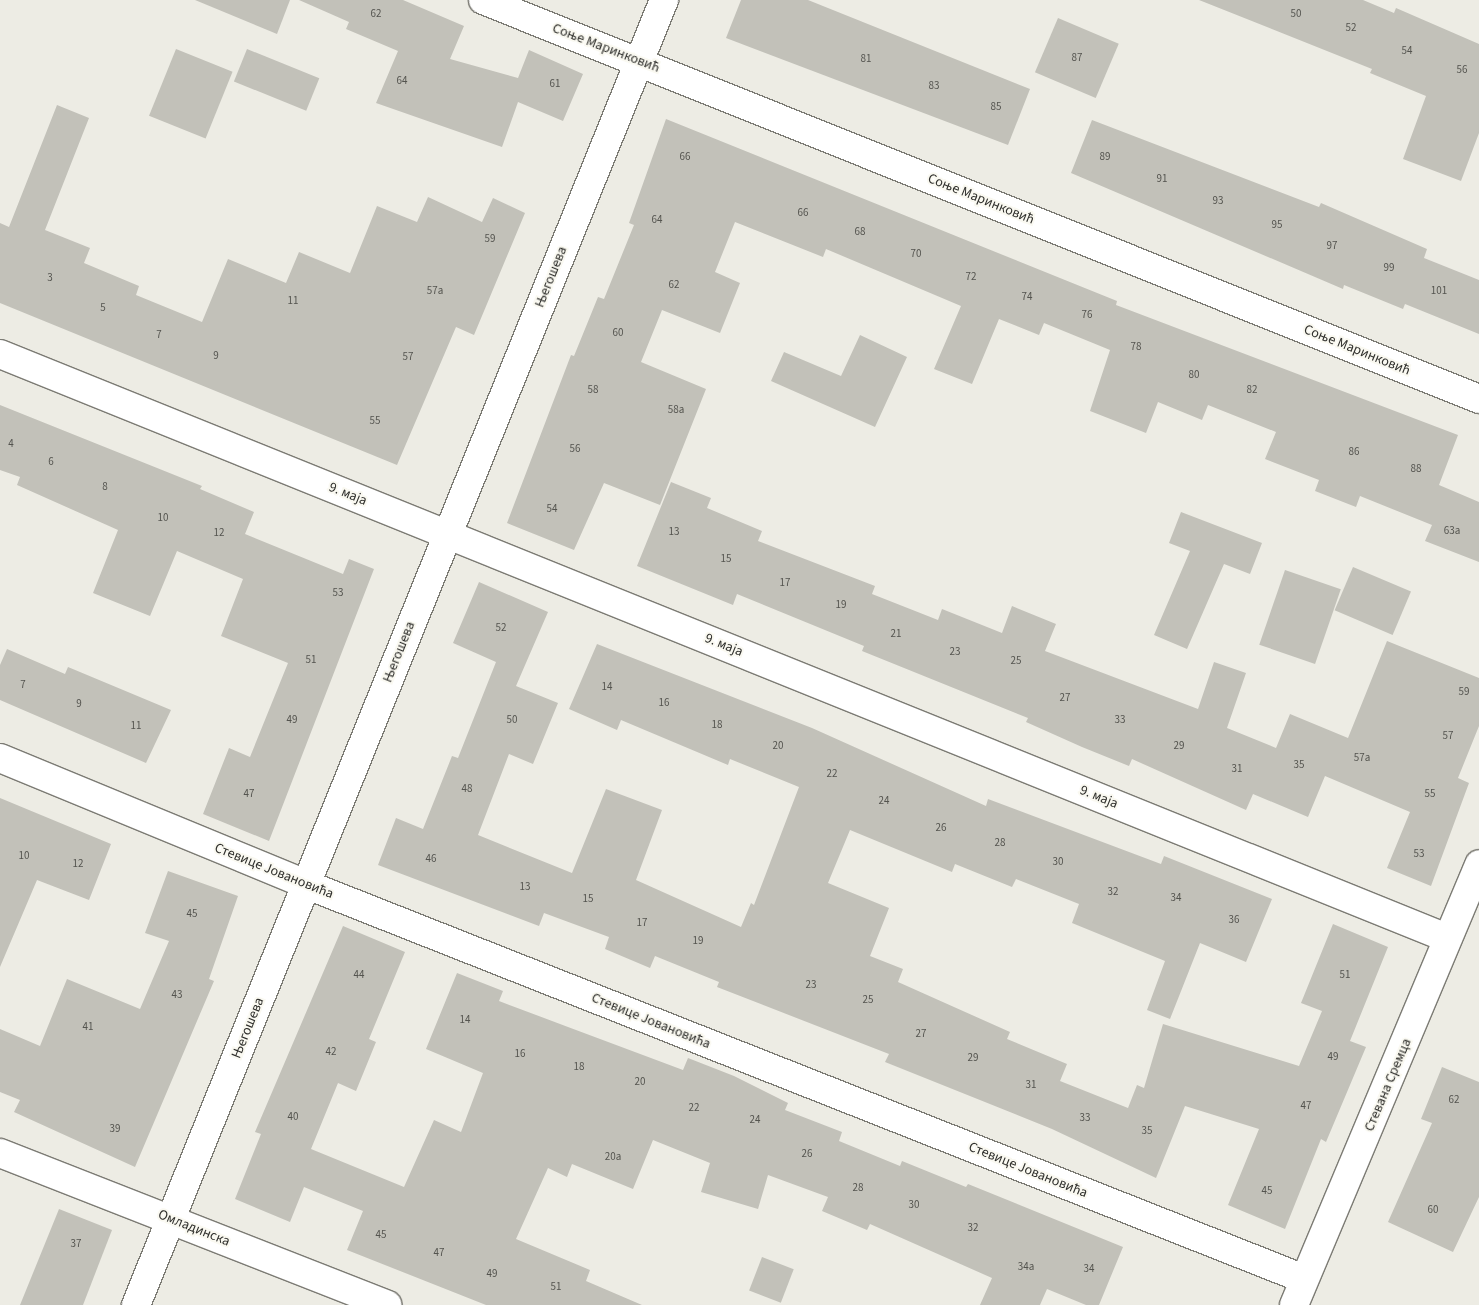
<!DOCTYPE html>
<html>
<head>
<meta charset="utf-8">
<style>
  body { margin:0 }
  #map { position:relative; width:1479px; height:1305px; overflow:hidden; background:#edece4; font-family:"Source Sans 3",sans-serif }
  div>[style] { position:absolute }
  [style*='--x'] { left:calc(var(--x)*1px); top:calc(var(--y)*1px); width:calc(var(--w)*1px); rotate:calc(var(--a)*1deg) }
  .building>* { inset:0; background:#c2c1b9; transform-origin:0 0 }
  .roads { filter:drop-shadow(1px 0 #7c7b74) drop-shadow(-1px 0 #7c7b74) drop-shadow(0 1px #7c7b74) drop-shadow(0 -1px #7c7b74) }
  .minor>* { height:28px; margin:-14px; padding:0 14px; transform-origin:14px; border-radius:14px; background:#fff }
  span { translate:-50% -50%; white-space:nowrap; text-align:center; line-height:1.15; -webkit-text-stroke:4px #faf9f1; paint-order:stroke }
  .number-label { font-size:11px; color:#54544f }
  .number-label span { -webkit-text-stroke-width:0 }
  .street-label { font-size:14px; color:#2f2f2c }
</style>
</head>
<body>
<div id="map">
  <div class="building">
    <div style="clip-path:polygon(195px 0,290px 0,277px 34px)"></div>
    <div style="clip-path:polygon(299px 0,403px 0,464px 26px,450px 59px,518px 78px,529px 50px,583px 74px,563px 121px,518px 102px,502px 147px,376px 103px,398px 51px,346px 29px,349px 22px)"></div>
    <div style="clip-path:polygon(741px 0,808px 0,1030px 89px,1008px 145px,726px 38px)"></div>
    <div style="clip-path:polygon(1199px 0,1363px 0,1394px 13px,1396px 8px,1479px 44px,1479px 133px,1461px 181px,1403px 159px,1426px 96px,1370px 73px,1372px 69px)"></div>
    <div style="left:1058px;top:18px;width:66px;height:59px;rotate:23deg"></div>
    <div style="left:176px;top:49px;width:61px;height:72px;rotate:22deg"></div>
    <div style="left:247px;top:49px;width:78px;height:35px;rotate:22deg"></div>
    <div style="clip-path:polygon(57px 105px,89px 118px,45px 230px,90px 248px,84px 263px,139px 286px,136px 295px,202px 322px,228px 259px,286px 283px,299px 252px,350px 273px,377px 206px,417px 222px,428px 197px,482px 222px,493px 198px,525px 213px,474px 335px,456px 327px,397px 465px,0 303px,0 223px,9px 227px)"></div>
    <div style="clip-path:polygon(666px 119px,1117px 301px,1116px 305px,1458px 435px,1439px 485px,1479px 502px,1479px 562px,1425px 541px,1432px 525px,1360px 496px,1356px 507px,1315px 491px,1319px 480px,1265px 459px,1276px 432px,1208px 405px,1202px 420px,1158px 402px,1146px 433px,1090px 411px,1110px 350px,1044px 323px,1039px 335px,999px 319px,972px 384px,934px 369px,961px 306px,826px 249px,823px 257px,735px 222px,715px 272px,740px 283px,720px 333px,662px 310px,641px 362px,706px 389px,660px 505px,604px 483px,574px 550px,507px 523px,571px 355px,574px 356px,598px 297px,604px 299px,634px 225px,629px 223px)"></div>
    <div style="clip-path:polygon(1092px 120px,1319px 207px,1321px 203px,1427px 249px,1424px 258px,1479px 280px,1479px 334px,1405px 304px,1403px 309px,1344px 285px,1343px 289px,1071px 173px)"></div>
    <div style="clip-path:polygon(860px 335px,907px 357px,875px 427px,771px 381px,784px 352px,841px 376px)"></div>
    <div style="clip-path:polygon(0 405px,202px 486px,200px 489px,254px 512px,245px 534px,343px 574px,349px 559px,374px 569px,269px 841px,203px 814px,229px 748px,250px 757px,288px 663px,221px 636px,243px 579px,177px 551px,150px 616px,93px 593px,118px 530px,17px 485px,20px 477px,0 470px)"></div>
    <div style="clip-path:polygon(671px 482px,711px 498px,707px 508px,762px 531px,758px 541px,875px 586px,872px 594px,938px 620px,942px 609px,1002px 633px,1012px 606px,1056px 624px,1045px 651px,1198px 709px,1214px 662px,1246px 673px,1227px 728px,1276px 748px,1290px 714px,1348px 738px,1387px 641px,1479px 678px,1479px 726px,1458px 778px,1469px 783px,1431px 886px,1387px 868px,1410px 812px,1325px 776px,1308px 817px,1253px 794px,1246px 810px,1132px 759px,1129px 766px,1082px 747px,1026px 722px,1028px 718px,862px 651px,864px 646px,737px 594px,733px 605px,637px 566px)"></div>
    <div style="clip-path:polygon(1181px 512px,1262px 543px,1250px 574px,1224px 564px,1187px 649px,1154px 635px,1190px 551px,1169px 543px)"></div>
    <div style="left:1353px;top:567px;width:63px;height:47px;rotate:23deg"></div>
    <div style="left:1285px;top:570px;width:59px;height:79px;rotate:19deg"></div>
    <div style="clip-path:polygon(479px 582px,548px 612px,516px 686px,558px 703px,533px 764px,509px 754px,478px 835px,572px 873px,606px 789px,662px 810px,636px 880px,741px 927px,751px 903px,754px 905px,799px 787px,730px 759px,728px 765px,621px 720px,617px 730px,569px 709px,597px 644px,812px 728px,986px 806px,988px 799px,1161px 864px,1164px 856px,1272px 899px,1246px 962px,1200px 943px,1170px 1019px,1147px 1010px,1165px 961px,1072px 923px,1079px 904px,1016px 879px,1012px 887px,955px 864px,952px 872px,850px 830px,828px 883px,889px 908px,870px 956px,903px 969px,898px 982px,1010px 1032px,1007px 1039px,1067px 1064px,1060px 1081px,1128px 1108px,1137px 1085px,1144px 1088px,1163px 1024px,1299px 1066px,1322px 1011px,1301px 1003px,1333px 924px,1388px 947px,1350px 1041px,1366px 1047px,1326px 1142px,1321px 1139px,1285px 1229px,1228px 1205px,1259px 1129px,1185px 1106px,1156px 1178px,1052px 1129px,885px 1062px,889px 1054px,717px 987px,719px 982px,655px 956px,650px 968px,605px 949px,609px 937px,544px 913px,539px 926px,378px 865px,396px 818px,423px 829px,452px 756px,458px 758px,496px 662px,453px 643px)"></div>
    <div style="clip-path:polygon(7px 649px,65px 674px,68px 667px,171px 710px,146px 763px,0 700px,0 665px)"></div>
    <div style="clip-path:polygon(0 798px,111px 844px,89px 900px,37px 880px,0 967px)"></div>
    <div style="clip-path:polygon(168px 871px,238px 896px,209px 979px,214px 981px,135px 1167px,14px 1112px,20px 1100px,0 1092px,0 1029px,40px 1046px,67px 979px,140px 1009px,169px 941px,145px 933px)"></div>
    <div style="clip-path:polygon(343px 926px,405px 952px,369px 1039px,376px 1042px,356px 1091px,338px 1083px,311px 1149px,404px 1187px,434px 1120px,461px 1132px,483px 1073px,426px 1049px,457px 973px,503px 991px,499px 1001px,568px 1027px,683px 1070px,688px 1058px,734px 1076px,788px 1103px,785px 1110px,842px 1132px,839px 1141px,900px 1166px,902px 1161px,966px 1187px,968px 1184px,1123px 1247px,1099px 1305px,1086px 1305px,1047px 1289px,1040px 1305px,980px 1305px,992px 1278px,870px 1224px,867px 1230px,822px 1211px,828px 1197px,768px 1175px,758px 1209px,701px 1192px,710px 1163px,653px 1140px,633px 1189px,572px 1164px,567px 1177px,548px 1168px,516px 1239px,590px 1270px,586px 1281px,642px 1305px,486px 1305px,347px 1250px,363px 1211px,304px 1187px,290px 1222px,235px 1199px,261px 1134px,255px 1132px)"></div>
    <div style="clip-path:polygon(1442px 1067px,1479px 1082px,1479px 1197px,1453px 1252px,1388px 1222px,1432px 1123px,1421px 1119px)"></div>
    <div style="clip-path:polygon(59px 1209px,112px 1230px,83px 1305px,20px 1305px)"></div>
    <div style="left:762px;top:1257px;width:34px;height:36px;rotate:21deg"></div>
  </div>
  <div class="roads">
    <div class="minor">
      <div style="--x:483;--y:0;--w:1073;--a:21.83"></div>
      <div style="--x:0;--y:354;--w:1560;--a:21.98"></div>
      <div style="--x:0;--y:758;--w:330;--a:22.4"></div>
      <div style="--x:305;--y:884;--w:1074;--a:21.57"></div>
      <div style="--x:0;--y:1153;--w:416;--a:21.4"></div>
      <div style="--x:136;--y:1305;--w:1408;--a:-67.97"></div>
      <div style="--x:1294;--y:1305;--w:478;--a:-67.2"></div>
    </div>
  </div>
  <div class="number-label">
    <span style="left:376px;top:14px">62</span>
    <span style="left:1296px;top:14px">50</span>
    <span style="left:1351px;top:28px">52</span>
    <span style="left:1407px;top:51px">54</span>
    <span style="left:1077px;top:58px">87</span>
    <span style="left:866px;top:59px">81</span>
    <span style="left:1462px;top:70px">56</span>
    <span style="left:402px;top:81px">64</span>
    <span style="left:555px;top:84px">61</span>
    <span style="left:934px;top:86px">83</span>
    <span style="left:996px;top:107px">85</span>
    <span style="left:685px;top:157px">66</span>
    <span style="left:1105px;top:157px">89</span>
    <span style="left:1162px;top:179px">91</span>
    <span style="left:1218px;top:201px">93</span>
    <span style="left:803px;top:213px">66</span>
    <span style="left:657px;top:220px">64</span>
    <span style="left:1277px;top:225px">95</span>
    <span style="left:860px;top:232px">68</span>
    <span style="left:490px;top:239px">59</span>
    <span style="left:1332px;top:246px">97</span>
    <span style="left:916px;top:254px">70</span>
    <span style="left:1389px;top:268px">99</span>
    <span style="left:971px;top:277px">72</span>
    <span style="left:50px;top:278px">3</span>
    <span style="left:674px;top:285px">62</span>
    <span style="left:435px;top:291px">57a</span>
    <span style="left:1439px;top:291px">101</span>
    <span style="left:1027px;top:297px">74</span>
    <span style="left:293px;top:301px">11</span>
    <span style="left:103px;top:308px">5</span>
    <span style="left:1087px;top:315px">76</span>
    <span style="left:618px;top:333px">60</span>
    <span style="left:159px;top:335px">7</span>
    <span style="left:1136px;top:347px">78</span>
    <span style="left:216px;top:356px">9</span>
    <span style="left:408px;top:357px">57</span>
    <span style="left:1194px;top:375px">80</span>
    <span style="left:593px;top:390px">58</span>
    <span style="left:1252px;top:390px">82</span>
    <span style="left:676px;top:410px">58a</span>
    <span style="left:375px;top:421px">55</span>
    <span style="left:11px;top:444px">4</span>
    <span style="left:575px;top:449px">56</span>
    <span style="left:1354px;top:452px">86</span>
    <span style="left:51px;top:462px">6</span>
    <span style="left:1416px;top:469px">88</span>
    <span style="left:105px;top:487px">8</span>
    <span style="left:552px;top:509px">54</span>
    <span style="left:163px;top:518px">10</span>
    <span style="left:1452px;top:531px">63a</span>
    <span style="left:674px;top:532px">13</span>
    <span style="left:219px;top:533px">12</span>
    <span style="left:726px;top:559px">15</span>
    <span style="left:785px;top:583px">17</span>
    <span style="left:338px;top:593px">53</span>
    <span style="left:841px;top:605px">19</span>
    <span style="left:501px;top:628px">52</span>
    <span style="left:896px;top:634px">21</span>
    <span style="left:955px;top:652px">23</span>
    <span style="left:311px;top:660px">51</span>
    <span style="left:1016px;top:661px">25</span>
    <span style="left:23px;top:685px">7</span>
    <span style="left:607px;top:687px">14</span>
    <span style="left:1464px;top:692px">59</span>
    <span style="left:1065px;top:698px">27</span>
    <span style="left:664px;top:703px">16</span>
    <span style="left:79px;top:704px">9</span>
    <span style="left:292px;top:720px">49</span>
    <span style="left:512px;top:720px">50</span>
    <span style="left:1120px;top:720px">33</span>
    <span style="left:717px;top:725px">18</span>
    <span style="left:136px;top:726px">11</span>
    <span style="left:1448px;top:736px">57</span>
    <span style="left:778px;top:746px">20</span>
    <span style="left:1179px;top:746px">29</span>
    <span style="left:1362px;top:758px">57a</span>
    <span style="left:1299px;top:765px">35</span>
    <span style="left:1237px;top:769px">31</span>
    <span style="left:832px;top:774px">22</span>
    <span style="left:467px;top:789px">48</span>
    <span style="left:249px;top:794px">47</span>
    <span style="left:1430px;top:794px">55</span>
    <span style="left:884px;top:801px">24</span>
    <span style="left:941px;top:828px">26</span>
    <span style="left:1000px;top:843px">28</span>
    <span style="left:1419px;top:854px">53</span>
    <span style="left:24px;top:856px">10</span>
    <span style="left:431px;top:859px">46</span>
    <span style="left:1058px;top:862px">30</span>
    <span style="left:78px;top:864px">12</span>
    <span style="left:525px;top:887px">13</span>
    <span style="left:1113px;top:892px">32</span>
    <span style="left:1176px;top:898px">34</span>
    <span style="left:588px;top:899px">15</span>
    <span style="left:192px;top:914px">45</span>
    <span style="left:1234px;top:920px">36</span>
    <span style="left:642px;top:923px">17</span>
    <span style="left:698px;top:941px">19</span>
    <span style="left:359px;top:975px">44</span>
    <span style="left:1345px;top:975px">51</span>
    <span style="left:811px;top:985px">23</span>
    <span style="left:177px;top:995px">43</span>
    <span style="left:868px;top:1000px">25</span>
    <span style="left:465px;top:1020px">14</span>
    <span style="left:88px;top:1027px">41</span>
    <span style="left:921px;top:1034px">27</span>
    <span style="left:331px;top:1052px">42</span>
    <span style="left:520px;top:1054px">16</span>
    <span style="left:1333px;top:1057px">49</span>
    <span style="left:973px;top:1058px">29</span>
    <span style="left:579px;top:1067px">18</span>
    <span style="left:640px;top:1082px">20</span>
    <span style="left:1031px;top:1085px">31</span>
    <span style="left:1454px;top:1100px">62</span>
    <span style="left:1306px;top:1106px">47</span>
    <span style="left:694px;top:1108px">22</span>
    <span style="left:293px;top:1117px">40</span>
    <span style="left:1085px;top:1118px">33</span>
    <span style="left:755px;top:1120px">24</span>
    <span style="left:115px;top:1129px">39</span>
    <span style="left:1147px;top:1131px">35</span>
    <span style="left:807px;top:1154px">26</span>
    <span style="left:613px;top:1157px">20a</span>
    <span style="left:858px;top:1188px">28</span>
    <span style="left:1267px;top:1191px">45</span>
    <span style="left:914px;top:1205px">30</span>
    <span style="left:1433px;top:1210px">60</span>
    <span style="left:973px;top:1228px">32</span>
    <span style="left:381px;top:1235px">45</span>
    <span style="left:76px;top:1244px">37</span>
    <span style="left:439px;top:1253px">47</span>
    <span style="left:1026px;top:1267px">34a</span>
    <span style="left:1089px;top:1269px">34</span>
    <span style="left:492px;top:1274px">49</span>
    <span style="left:556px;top:1287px">51</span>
  </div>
  <div class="street-label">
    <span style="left:606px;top:48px;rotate:21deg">Соње Маринковић</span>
    <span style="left:981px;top:199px;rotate:22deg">Соње Маринковић</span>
    <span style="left:551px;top:277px;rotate:-68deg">Његошева</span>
    <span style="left:1357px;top:350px;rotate:22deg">Соње Маринковић</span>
    <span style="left:348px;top:494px;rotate:22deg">9. маја</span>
    <span style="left:724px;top:645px;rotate:22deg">9. маја</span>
    <span style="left:399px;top:652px;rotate:-68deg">Његошева</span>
    <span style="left:1099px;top:797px;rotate:22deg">9. маја</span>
    <span style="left:274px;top:871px;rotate:22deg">Стевице Јовановића</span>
    <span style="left:651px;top:1021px;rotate:22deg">Стевице Јовановића</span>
    <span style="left:248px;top:1028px;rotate:-68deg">Његошева</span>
    <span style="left:1388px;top:1085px;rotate:-67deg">Стевана Сремца</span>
    <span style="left:1028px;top:1170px;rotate:22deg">Стевице Јовановића</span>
    <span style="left:194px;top:1228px;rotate:22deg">Омладинска</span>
  </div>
</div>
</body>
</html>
